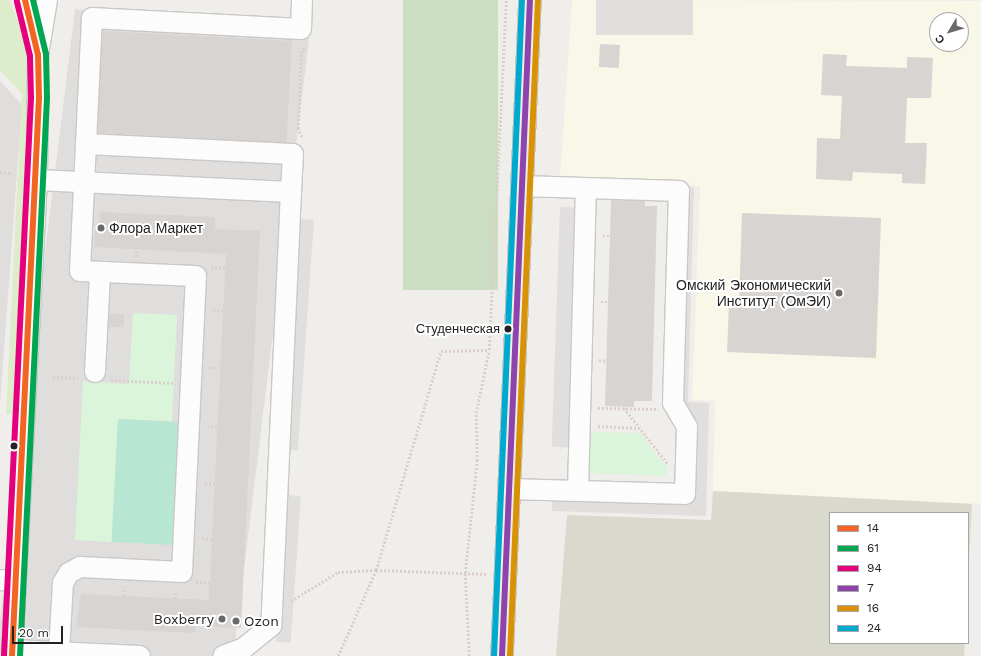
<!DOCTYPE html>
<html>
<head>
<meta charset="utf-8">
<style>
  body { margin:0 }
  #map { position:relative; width:981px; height:656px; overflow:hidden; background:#f0eeeb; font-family:"Work Sans",sans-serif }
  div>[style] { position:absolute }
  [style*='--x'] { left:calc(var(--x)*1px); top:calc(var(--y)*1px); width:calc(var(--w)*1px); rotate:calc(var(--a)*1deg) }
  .residential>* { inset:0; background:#dfdedc; transform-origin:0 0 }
  .education>* { inset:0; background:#f8f7e8 }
  .construction>* { inset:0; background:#d9d9cd }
  .grass>* { inset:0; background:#ddeccb }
  .forest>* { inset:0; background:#cbdec1; transform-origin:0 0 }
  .park>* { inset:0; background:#daf5da }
  .pitch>* { inset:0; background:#b7e6d2; transform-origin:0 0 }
  .parking>* { inset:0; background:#e0dfde; transform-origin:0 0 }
  .building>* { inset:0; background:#d7d4d2; transform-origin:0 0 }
  .path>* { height:2.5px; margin-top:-1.25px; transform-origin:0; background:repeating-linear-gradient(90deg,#dccecd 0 2px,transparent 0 4px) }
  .roads { filter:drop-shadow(1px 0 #c9c8c7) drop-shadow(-1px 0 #c9c8c7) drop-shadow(0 1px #c9c8c7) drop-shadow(0 -1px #c9c8c7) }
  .minor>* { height:20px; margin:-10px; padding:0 10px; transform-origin:10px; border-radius:10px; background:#fdfcfc }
  .major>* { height:22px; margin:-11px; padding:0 11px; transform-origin:11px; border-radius:11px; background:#f3ede7 }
  .bus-1>* { height:6px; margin:-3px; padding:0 3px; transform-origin:3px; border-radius:3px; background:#f26522 }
  .bus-2>* { height:6px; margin:-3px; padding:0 3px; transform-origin:3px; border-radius:3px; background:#00a651 }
  .bus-3>* { height:6px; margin:-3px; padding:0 3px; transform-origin:3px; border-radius:3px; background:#e5007d }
  .bus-4>* { height:6px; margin:-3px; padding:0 3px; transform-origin:3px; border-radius:3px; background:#8e44ad }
  .bus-5>* { height:6px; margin:-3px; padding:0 3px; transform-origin:3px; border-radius:3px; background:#d79205 }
  .bus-6>* { height:6px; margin:-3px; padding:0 3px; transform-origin:3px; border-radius:3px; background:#00a9ce }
  .dots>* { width:11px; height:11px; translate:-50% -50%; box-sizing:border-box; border:2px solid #fff; border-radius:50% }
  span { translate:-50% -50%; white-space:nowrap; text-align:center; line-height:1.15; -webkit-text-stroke:4px #fff; paint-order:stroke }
  .bus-label { font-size:13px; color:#222 }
  .right { translate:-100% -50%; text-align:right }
  .poi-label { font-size:14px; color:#222 }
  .left { translate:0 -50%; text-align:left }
  .legend { position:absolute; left:829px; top:512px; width:140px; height:132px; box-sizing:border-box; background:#fff; border:1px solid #a7a7a7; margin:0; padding:5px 7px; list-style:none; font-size:12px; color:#222 }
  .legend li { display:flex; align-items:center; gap:8px; height:20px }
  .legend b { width:20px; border:1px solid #a7a7a7 }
  .north { position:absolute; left:929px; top:12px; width:40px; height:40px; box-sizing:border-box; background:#fff; border:1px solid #a7a7a7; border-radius:50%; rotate:232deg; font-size:11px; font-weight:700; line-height:16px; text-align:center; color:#222 }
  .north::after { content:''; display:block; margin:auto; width:14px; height:18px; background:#6a6968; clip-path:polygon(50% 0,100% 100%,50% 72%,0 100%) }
  .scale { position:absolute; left:12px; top:626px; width:51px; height:18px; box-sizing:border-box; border:2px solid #222; border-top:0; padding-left:5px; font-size:12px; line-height:14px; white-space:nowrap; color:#222; -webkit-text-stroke:3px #fff; paint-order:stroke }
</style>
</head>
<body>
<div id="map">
  <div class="residential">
    <div style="left:75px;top:9px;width:236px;height:649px;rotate:7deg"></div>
    <div style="clip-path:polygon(0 81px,22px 105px,0 404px)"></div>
  </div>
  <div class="education">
    <div style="clip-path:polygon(evenodd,572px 0,981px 1px,981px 504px,713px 491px,715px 401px,692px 400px,700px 186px,560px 177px,572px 0,937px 20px,961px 20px,961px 44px,937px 44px,937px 20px)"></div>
  </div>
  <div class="construction">
    <div style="clip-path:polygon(713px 491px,972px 504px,968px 578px,968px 513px,830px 513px,830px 643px,965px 643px,964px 656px,556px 656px,567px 515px,711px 520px)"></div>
  </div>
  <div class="grass">
    <div style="clip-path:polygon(0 0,9px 0,18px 21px,28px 55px,31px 95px,17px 397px,13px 415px,6px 414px,22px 94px,0 70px)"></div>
  </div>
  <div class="forest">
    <div style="left:403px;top:0;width:95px;height:290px"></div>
  </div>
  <div class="park">
    <div style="clip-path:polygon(133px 313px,177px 315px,172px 421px,118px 419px,112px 542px,75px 540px,83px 381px,129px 384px)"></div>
    <div style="clip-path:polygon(590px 432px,640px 433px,667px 468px,667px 476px,589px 473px)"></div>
  </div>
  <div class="pitch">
    <div style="left:118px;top:419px;width:61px;height:123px;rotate:3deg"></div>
  </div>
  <div class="parking">
    <div style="left:596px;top:0;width:97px;height:35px"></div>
    <div style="left:100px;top:158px;width:177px;height:15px;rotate:3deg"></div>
    <div style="clip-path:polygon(670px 187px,694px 188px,688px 402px,709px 403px,706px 516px,552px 511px,553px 481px,674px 485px,676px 428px,664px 410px)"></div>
    <div style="left:560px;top:207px;width:26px;height:240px;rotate:2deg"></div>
    <div style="left:299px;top:219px;width:15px;height:231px;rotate:4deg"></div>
    <div style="left:90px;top:330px;width:37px;height:44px;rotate:3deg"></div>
    <div style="left:286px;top:495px;width:15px;height:147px;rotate:4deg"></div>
  </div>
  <div class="building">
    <div style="left:103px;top:31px;width:189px;height:102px;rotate:3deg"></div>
    <div style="left:600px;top:44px;width:20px;height:23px;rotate:3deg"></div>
    <div style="clip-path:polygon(823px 54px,847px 55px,846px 66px,907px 68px,907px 57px,933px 58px,931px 98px,907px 98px,905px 143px,927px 143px,925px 184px,902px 183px,902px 174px,853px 172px,852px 181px,816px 179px,817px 138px,840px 139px,842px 96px,821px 95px)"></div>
    <div style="clip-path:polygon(611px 200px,645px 201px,645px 206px,657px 206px,652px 401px,634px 401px,634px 407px,605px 406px)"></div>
    <div style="clip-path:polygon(100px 212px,215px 217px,215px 229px,260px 231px,241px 628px,196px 626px,195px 633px,76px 627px,81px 594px,209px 600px,226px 254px,94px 247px,95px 229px,99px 229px)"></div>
    <div style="clip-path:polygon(742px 213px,881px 218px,876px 358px,727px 352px,729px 304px,739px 304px)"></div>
    <div style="left:109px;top:314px;width:15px;height:13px"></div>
  </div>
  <div class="path">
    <div style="--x:302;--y:137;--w:9;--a:-117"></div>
    <div style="--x:298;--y:129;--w:76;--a:-87.7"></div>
    <div style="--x:301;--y:53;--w:8;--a:-60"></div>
    <div style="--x:0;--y:172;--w:10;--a:6"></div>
    <div style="--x:603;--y:236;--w:7;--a:0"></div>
    <div style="--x:136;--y:257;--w:8;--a:-90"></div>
    <div style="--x:211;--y:267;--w:14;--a:4"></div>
    <div style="--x:601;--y:302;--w:7;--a:0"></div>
    <div style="--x:213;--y:311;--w:10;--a:0"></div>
    <div style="--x:599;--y:360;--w:8;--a:7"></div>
    <div style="--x:210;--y:368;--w:11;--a:0"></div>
    <div style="--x:53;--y:377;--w:25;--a:2"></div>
    <div style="--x:111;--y:380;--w:63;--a:2.7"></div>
    <div style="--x:598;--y:408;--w:59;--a:1"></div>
    <div style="--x:624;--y:408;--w:71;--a:51.8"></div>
    <div style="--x:598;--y:426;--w:41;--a:2.8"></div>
    <div style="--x:207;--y:427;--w:11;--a:0"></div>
    <div style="--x:205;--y:483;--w:10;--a:6"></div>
    <div style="--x:202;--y:538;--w:11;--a:5"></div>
    <div style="--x:196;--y:582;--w:14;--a:4"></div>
    <div style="--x:123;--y:596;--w:9;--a:-84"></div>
    <div style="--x:175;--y:599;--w:9;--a:-90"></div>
    <div style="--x:291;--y:601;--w:55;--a:-31.7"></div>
    <div style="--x:338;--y:572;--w:38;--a:-3"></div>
    <div style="--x:376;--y:570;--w:111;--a:2.1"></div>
    <div style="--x:338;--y:656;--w:94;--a:-66.2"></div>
    <div style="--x:376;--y:570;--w:228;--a:-73.5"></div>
    <div style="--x:441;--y:351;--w:48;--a:-1.2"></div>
    <div style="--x:489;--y:350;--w:350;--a:-87.2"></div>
    <div style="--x:469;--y:656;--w:83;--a:-92.8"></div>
    <div style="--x:465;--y:573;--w:113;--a:-83.9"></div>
    <div style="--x:477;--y:461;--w:48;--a:-91.2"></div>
    <div style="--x:476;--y:413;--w:64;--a:-78.3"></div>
  </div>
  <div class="roads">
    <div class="minor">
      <div style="--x:25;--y:0;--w:44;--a:75.7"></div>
      <div style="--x:86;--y:144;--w:207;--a:2.8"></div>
      <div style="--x:293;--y:154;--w:38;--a:93"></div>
      <div style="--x:37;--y:180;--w:254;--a:2.7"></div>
      <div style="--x:291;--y:192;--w:434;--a:92.6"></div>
      <div style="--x:271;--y:626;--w:35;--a:141"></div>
      <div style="--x:244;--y:648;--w:22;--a:159"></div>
      <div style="--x:95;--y:372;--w:100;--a:-87.1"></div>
      <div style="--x:510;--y:489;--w:175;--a:1.6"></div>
      <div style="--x:685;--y:494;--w:67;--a:-88.3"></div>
      <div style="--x:687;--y:427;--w:28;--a:-120"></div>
      <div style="--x:673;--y:403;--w:212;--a:-88.4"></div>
      <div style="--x:679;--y:191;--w:155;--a:-178.2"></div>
      <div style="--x:578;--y:491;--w:303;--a:-88.5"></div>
      <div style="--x:0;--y:580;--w:16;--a:4"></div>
      <div style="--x:12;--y:650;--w:128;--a:2.7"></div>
      <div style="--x:59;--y:652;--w:69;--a:-86.7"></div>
      <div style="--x:63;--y:583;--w:12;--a:-59"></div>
      <div style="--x:69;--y:573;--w:13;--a:-29"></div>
      <div style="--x:80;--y:567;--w:102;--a:2.8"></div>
      <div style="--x:182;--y:572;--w:296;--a:-87.3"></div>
      <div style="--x:196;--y:276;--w:116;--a:-177.5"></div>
      <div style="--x:80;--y:271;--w:253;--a:-87.3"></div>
      <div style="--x:92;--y:18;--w:209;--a:3"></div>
      <div style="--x:301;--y:29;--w:29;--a:-88"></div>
      <div style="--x:12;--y:656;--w:477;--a:-87"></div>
      <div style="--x:37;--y:180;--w:125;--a:-89.5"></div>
      <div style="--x:38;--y:55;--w:56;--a:-80.7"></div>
    </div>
    <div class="major">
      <div style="--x:502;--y:656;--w:657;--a:-87.56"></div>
    </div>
  </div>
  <div class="bus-1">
    <div style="--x:12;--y:656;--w:559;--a:-87.23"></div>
    <div style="--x:39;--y:98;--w:43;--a:-91.3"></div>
    <div style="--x:38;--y:55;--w:57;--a:-103.3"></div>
  </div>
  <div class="bus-2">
    <div style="--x:20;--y:656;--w:559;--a:-87.23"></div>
    <div style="--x:47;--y:98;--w:44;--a:-91.3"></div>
    <div style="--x:46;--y:54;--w:56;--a:-103.5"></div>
  </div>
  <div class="bus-3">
    <div style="--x:4;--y:656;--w:559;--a:-87.23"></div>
    <div style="--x:31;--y:98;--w:42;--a:-91.4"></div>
    <div style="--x:30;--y:56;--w:56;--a:-103.5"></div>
  </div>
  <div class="bus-4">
    <div style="--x:502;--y:656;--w:657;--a:-87.56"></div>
  </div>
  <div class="bus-5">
    <div style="--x:510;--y:656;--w:657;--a:-87.56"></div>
  </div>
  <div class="bus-6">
    <div style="--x:494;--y:656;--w:657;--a:-87.56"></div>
  </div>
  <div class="dots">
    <div style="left:101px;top:228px;background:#6a6968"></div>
    <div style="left:839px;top:293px;background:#6a6968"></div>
    <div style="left:508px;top:329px;background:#222"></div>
    <div style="left:14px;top:446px;background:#222"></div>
    <div style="left:222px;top:619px;background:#6a6968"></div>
    <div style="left:236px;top:621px;background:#6a6968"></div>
  </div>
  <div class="bus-label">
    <span class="right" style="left:500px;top:329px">Студенческая</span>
  </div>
  <div class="poi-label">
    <span class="left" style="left:109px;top:228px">Флора Маркет</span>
    <span class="right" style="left:831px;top:293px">Омский Экономический<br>Институт (ОмЭИ)</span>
    <span class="right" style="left:214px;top:619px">Boxberry</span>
    <span class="left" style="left:244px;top:621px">Ozon</span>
  </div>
  <ul class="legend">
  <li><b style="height:5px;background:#f26522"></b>14</li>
  <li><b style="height:5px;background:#00a651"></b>61</li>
  <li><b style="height:5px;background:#e5007d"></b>94</li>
  <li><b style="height:5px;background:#8e44ad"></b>7</li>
  <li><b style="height:5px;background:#d79205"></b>16</li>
  <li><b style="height:5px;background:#00a9ce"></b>24</li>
  </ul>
  <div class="north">С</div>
  <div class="scale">20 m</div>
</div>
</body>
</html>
